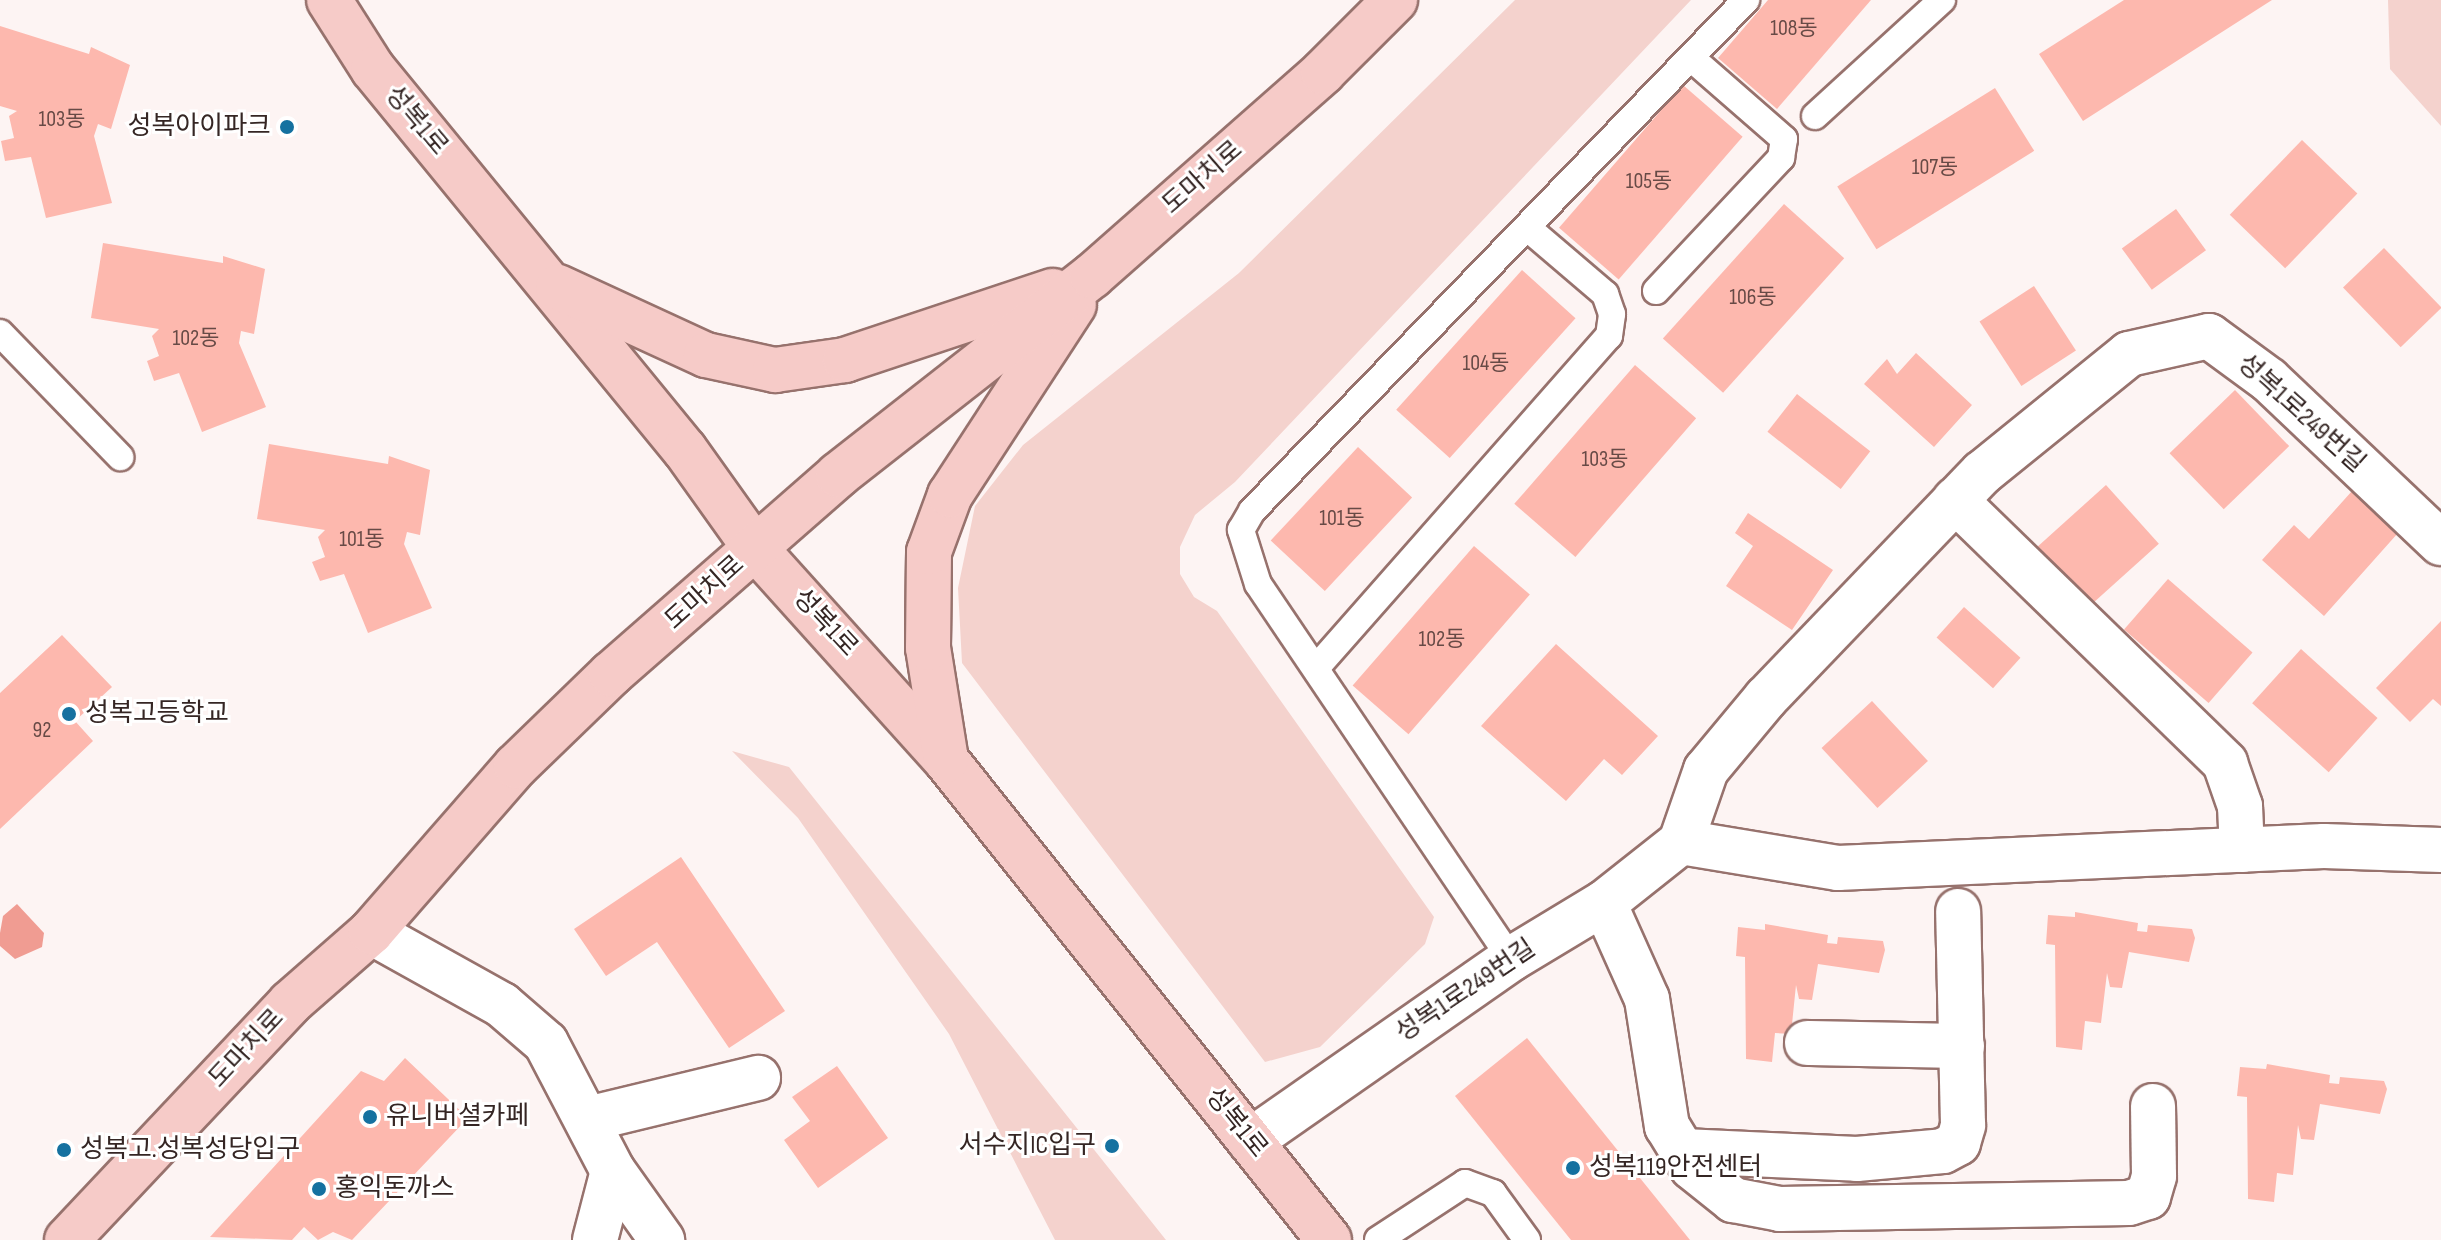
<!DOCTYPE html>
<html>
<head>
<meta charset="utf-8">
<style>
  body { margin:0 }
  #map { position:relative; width:2441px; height:1240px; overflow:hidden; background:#fdf4f3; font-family:"Sofia Sans Condensed","Noto Sans KR",sans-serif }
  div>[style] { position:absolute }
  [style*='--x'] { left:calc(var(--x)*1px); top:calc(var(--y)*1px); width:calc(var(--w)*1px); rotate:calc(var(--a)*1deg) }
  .green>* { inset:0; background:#f4d2cd }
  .water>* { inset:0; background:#f09c92 }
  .building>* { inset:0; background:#fdb8ae; transform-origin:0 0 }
  .roads { filter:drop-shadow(2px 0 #97726d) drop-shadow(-2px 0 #97726d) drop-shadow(0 2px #97726d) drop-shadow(0 -2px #97726d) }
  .lane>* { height:26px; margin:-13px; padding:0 13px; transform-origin:13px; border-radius:13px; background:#fff }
  .street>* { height:44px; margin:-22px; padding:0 22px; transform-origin:22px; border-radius:22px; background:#fff }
  .secondary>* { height:44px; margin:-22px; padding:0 22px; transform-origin:22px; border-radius:22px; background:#f6cbc8 }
  .dots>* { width:22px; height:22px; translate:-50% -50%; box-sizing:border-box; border:4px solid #fff; border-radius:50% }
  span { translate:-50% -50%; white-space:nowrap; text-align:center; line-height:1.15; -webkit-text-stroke:6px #fff; paint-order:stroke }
  .number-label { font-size:22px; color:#674a46 }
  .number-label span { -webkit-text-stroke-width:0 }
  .street-label { font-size:26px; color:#352624 }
  .poi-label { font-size:26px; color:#352624 }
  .right { translate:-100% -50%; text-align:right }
  .left { translate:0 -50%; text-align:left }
</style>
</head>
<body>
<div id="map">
  <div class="green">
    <div style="clip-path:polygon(1515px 0,1691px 0,1235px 482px,1195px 515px,1180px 547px,1180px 574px,1194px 597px,1217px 611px,1434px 917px,1425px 944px,1320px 1047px,1265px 1062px,962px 663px,958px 588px,975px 506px,1023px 445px,1239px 273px)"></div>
    <div style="clip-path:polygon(2388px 0,2441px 0,2441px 126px,2390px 69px)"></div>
    <div style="clip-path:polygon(732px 751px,789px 767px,1166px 1240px,1055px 1240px,949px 1034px,798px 818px)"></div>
  </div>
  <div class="water">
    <div style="clip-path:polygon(17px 904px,44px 933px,42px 947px,15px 959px,0 946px,0 933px,3px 916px)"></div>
  </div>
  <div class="building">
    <div style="clip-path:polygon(1768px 0,1871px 0,1777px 109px,1718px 58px)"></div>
    <div style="clip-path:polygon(2124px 0,2272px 0,2083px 121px,2039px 54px)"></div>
    <div style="clip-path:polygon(0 26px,89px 54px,91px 47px,130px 65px,111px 129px,98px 124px,94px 136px,112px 203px,46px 218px,31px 157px,5px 161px,1px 141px,14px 138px,9px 116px,17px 111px,0 106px)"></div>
    <div style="left:1683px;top:85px;width:79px;height:189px;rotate:41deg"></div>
    <div style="left:1995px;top:88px;width:74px;height:186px;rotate:58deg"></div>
    <div style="left:2302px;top:140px;width:77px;height:104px;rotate:44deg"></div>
    <div style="left:1784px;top:204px;width:81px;height:181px;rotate:42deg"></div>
    <div style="left:2176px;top:209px;width:51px;height:67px;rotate:54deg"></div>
    <div style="clip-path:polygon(103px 243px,223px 263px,223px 256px,265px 269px,254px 334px,241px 331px,239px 343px,266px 407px,202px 432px,179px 373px,154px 381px,147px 361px,159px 356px,152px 336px,159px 329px,91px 318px)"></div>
    <div style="left:2384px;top:248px;width:83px;height:57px;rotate:46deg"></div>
    <div style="left:1522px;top:270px;width:72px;height:188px;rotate:42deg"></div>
    <div style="left:2034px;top:286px;width:77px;height:65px;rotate:57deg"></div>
    <div style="clip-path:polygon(1916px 353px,1972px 405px,1934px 447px,1864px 384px,1887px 359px,1897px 374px)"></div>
    <div style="left:1635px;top:365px;width:81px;height:184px;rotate:41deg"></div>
    <div style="left:2235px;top:390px;width:78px;height:91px;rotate:46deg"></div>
    <div style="left:1797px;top:394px;width:93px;height:48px;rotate:38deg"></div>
    <div style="clip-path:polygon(269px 444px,388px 464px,389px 456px,430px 470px,420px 535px,407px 532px,404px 544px,432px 608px,368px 633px,344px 574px,320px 581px,312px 562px,325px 557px,318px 537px,325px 530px,257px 519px)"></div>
    <div style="left:1358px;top:447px;width:74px;height:128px;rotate:43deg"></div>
    <div style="left:2106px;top:485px;width:79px;height:93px;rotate:48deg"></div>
    <div style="clip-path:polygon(2352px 491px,2398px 533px,2324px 616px,2262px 560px,2294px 525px,2309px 539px)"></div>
    <div style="clip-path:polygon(1748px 513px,1833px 570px,1792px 630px,1726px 586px,1753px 546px,1735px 533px)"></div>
    <div style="left:1474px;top:546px;width:74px;height:185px;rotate:41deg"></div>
    <div style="left:2168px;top:579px;width:112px;height:67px;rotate:41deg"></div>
    <div style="left:1964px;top:607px;width:76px;height:41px;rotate:42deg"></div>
    <div style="clip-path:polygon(2441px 621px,2441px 706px,2433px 699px,2410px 722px,2376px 688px)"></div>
    <div style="clip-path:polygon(62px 635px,112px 687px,75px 721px,93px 741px,0 829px,0 693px)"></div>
    <div style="clip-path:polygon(1556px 644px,1658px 736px,1622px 775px,1604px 759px,1566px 801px,1481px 726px)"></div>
    <div style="left:2301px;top:649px;width:103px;height:73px;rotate:42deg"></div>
    <div style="left:1872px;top:701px;width:82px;height:69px;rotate:47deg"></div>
    <div style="clip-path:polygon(681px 857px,785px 1011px,729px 1048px,657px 942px,606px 976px,574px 929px)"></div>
    <div style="clip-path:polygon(2075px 912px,2138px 923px,2137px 931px,2147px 932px,2148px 925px,2192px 929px,2195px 938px,2189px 962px,2129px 952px,2122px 988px,2110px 987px,2107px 973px,2101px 1023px,2085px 1021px,2082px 1050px,2056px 1047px,2055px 945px,2046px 944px,2048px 915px,2075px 917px)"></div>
    <div style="clip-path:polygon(1765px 924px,1828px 935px,1827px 943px,1837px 944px,1838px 937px,1883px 941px,1885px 950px,1879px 973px,1818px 964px,1812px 1000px,1799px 999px,1796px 985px,1791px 1034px,1775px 1033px,1772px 1062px,1746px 1059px,1745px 957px,1736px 956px,1738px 927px,1765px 930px)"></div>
    <div style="clip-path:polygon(1527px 1038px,1690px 1240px,1571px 1240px,1455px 1096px)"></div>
    <div style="clip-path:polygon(405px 1058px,468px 1118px,352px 1240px,333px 1232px,318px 1240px,304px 1227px,292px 1240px,210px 1237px,361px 1071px,384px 1081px)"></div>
    <div style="clip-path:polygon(2267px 1064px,2330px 1075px,2329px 1083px,2339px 1084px,2340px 1077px,2384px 1081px,2387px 1089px,2380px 1114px,2320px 1104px,2314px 1140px,2301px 1139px,2298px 1125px,2293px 1175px,2277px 1173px,2274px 1202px,2248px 1199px,2247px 1097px,2237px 1096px,2240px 1067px,2266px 1069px)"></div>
    <div style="clip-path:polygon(837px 1066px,888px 1138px,818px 1188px,784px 1140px,810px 1121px,792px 1097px)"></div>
  </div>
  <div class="roads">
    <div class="lane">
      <div style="--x:1815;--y:116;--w:172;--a:-42.4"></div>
      <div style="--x:1656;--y:291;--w:183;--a:-46.8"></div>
      <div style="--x:1781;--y:158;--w:19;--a:-81"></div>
      <div style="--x:1784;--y:139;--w:123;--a:-138.9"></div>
      <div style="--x:0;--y:333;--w:173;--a:45.9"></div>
      <div style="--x:1316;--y:668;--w:443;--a:-48.6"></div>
      <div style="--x:1609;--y:336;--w:22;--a:-82"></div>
      <div style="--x:1612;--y:314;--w:21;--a:-109"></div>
      <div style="--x:1605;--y:294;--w:100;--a:-139.5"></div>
      <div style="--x:1511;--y:959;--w:452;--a:-124"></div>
      <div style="--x:1258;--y:584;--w:57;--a:-107.5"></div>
      <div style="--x:1241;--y:530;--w:22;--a:-60"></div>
      <div style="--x:1252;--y:511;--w:711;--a:-45.97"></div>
      <div style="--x:1378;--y:1240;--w:104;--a:-33.2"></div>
      <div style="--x:1465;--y:1183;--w:30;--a:20"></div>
      <div style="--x:1493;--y:1193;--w:58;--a:54.1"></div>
    </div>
    <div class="street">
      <div style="--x:1955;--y:500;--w:377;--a:44.2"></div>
      <div style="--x:2225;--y:763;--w:46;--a:70.8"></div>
      <div style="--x:2240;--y:806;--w:44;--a:87.4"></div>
      <div style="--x:1681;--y:842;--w:159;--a:9.4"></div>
      <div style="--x:1838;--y:868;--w:486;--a:-2.6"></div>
      <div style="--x:2324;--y:846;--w:117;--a:2"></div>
      <div style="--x:1604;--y:903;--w:105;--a:65.9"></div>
      <div style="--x:1647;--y:999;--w:129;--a:81.1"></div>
      <div style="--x:1667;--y:1126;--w:48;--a:58.6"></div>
      <div style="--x:1692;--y:1167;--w:53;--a:38.8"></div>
      <div style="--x:1733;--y:1200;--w:48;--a:10.8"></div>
      <div style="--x:1780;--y:1209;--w:349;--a:-1"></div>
      <div style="--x:2129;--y:1203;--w:20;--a:-18"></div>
      <div style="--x:2148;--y:1197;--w:22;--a:-74"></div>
      <div style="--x:2154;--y:1176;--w:70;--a:-90.8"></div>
      <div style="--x:371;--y:932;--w:150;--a:29.1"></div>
      <div style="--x:502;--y:1005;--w:58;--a:40.8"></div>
      <div style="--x:546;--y:1043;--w:144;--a:62.4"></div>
      <div style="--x:613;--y:1171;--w:85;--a:54.6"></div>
      <div style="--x:1807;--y:1043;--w:155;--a:1.1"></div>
      <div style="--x:588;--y:1119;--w:175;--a:-13.6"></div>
      <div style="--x:1250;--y:1141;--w:318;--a:-34.9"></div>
      <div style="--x:1511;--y:959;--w:109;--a:-31.1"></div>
      <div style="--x:1604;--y:903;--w:98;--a:-38.4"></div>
      <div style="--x:1681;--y:842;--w:76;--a:-70.9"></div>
      <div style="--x:1706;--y:770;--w:94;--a:-50.2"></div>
      <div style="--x:1766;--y:698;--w:312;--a:-46.2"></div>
      <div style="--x:1982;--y:473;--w:189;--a:-39"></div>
      <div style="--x:2129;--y:354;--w:82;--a:-12.7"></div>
      <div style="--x:2209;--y:336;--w:74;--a:36.3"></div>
      <div style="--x:2269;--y:380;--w:237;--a:43.5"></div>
      <div style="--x:1683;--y:1151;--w:174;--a:2.6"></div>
      <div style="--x:1857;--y:1159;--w:86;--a:-5.3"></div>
      <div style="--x:1943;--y:1151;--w:17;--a:-28"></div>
      <div style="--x:1958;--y:1143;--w:19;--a:-74"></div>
      <div style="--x:1963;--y:1125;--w:214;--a:-91.3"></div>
      <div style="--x:595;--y:1240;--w:71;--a:-75.4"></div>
    </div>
    <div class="secondary">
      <div style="--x:329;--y:0;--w:82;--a:57.5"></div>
      <div style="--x:373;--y:69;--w:492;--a:50.7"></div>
      <div style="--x:685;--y:450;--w:120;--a:54.5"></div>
      <div style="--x:755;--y:548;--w:285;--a:48"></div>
      <div style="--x:946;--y:760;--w:614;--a:51.41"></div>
      <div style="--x:558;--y:287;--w:163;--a:24.7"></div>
      <div style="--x:706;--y:355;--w:71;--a:12.3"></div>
      <div style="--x:775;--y:370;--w:71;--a:-8.1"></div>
      <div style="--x:845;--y:360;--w:219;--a:-18.4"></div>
      <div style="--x:946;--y:760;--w:113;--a:-99.1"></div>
      <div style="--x:928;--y:648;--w:96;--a:-89.4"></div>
      <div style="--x:929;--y:552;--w:61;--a:-69.8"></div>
      <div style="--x:950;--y:495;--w:227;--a:-56.9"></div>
      <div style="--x:67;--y:1240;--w:325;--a:-46.7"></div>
      <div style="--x:290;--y:1003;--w:108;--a:-41.2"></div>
      <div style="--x:371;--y:932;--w:220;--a:-48.9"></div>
      <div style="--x:516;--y:766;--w:132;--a:-44.1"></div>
      <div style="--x:611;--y:674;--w:302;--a:-41.2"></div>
      <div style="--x:838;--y:475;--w:323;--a:-38.1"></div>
      <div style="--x:1092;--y:276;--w:308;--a:-41.4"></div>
      <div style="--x:1323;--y:72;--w:102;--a:-45"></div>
    </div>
  </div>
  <div class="dots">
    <div style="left:287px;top:127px;background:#1571a0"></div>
    <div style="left:69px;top:714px;background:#1571a0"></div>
    <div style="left:370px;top:1117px;background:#1571a0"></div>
    <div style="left:1112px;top:1146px;background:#1571a0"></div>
    <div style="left:64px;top:1150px;background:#1571a0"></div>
    <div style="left:1573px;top:1168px;background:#1571a0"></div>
    <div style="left:319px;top:1189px;background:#1571a0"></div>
  </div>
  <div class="number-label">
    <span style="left:1794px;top:29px">108동</span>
    <span style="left:62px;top:120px">103동</span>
    <span style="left:1935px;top:168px">107동</span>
    <span style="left:1649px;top:182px">105동</span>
    <span style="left:1753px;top:298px">106동</span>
    <span style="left:196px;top:339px">102동</span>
    <span style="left:1486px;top:364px">104동</span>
    <span style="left:1605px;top:460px">103동</span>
    <span style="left:1342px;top:519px">101동</span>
    <span style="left:362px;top:540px">101동</span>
    <span style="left:1442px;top:640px">102동</span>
    <span style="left:42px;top:731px">92</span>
  </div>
  <div class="street-label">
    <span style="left:416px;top:121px;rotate:50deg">성복1로</span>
    <span style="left:1203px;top:178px;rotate:-41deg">도마치로</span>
    <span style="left:2301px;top:414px;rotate:42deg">성복1로249번길</span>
    <span style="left:705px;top:593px;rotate:-42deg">도마치로</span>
    <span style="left:825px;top:623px;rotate:47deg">성복1로</span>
    <span style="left:1466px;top:991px;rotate:-34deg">성복1로249번길</span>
    <span style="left:247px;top:1049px;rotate:-47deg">도마치로</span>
    <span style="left:1236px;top:1123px;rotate:51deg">성복1로</span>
  </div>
  <div class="poi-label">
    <span class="right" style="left:271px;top:127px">성복아이파크</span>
    <span class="left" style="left:85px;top:714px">성복고등학교</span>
    <span class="left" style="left:386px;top:1117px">유니버셜카페</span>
    <span class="right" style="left:1096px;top:1146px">서수지IC입구</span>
    <span class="left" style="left:80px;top:1150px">성복고.성복성당입구</span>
    <span class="left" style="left:1589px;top:1168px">성복119안전센터</span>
    <span class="left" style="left:335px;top:1189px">홍익돈까스</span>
  </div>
</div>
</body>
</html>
